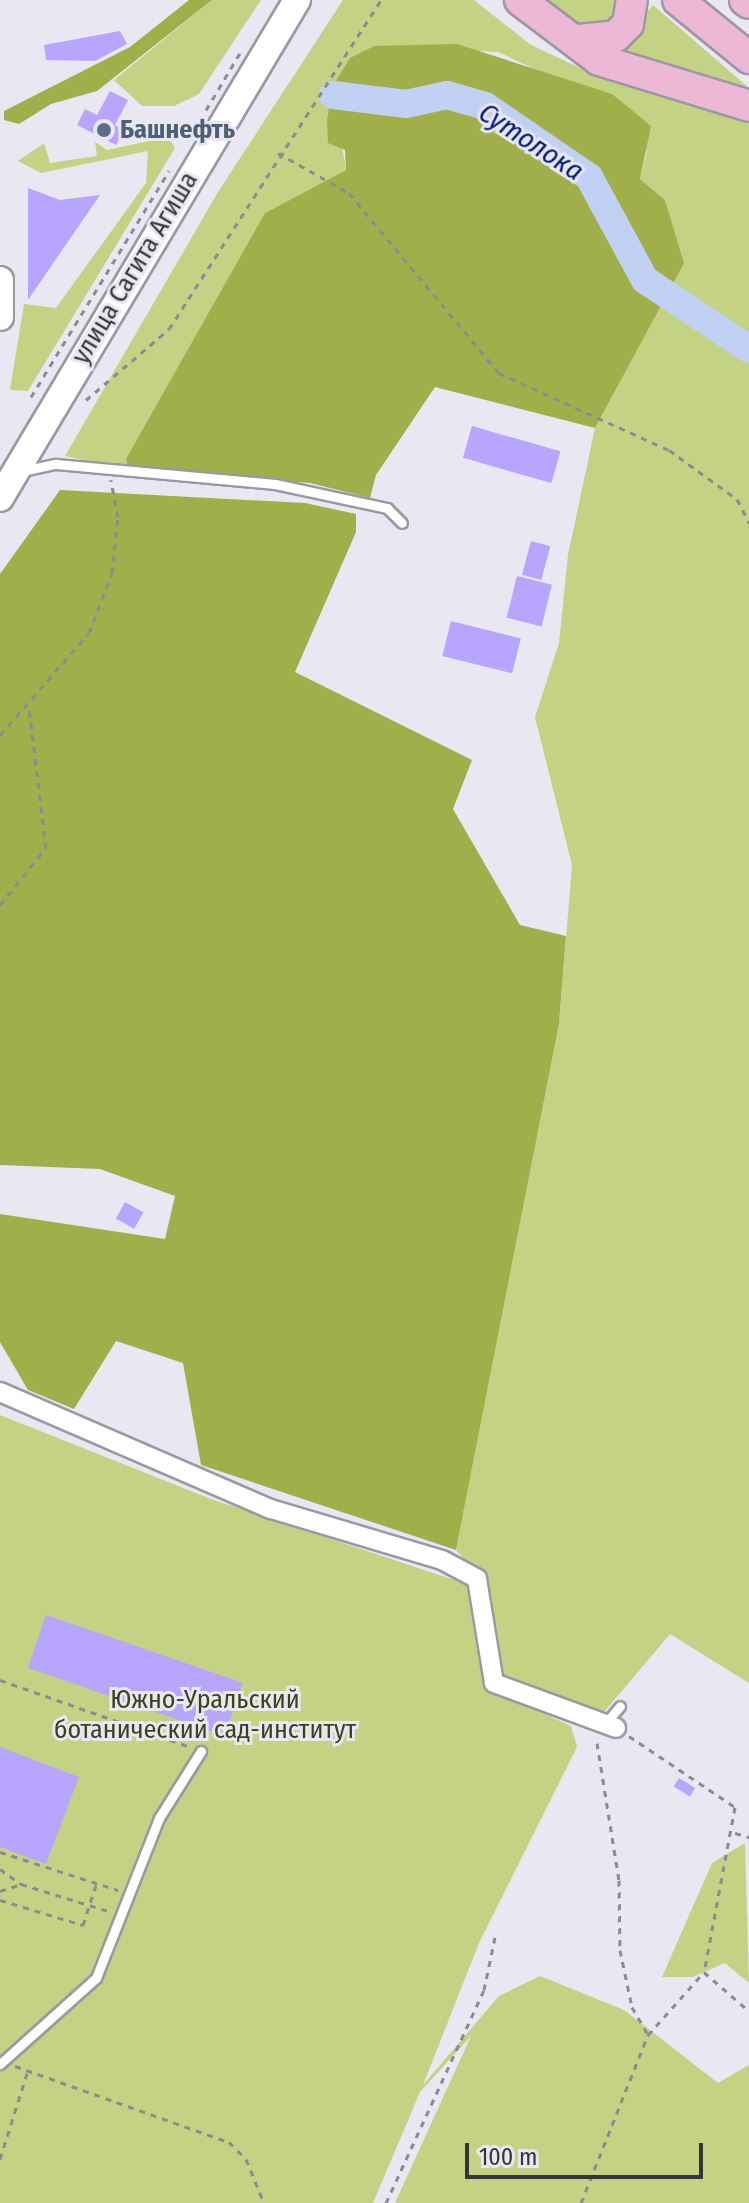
<!DOCTYPE html>
<html>
<head>
<meta charset="utf-8">
<style>
  body { margin:0 }
  #map { position:relative; width:749px; height:2203px; overflow:hidden; background:#e8e7f2; font-family:"Fira Sans Condensed",sans-serif }
  div>[style] { position:absolute }
  [style*='--x'] { left:calc(var(--x)*1px); top:calc(var(--y)*1px); width:calc(var(--w)*1px); rotate:calc(var(--a)*1deg) }
  .green>* { inset:0; background:#c4d284 }
  .forest>* { inset:0; background:#a1af4a }
  .river>* { height:28px; margin:-14px; padding:0 14px; transform-origin:14px; border-radius:14px; background:#c0d1f3 }
  .building>* { inset:0; background:#b8a5fe; transform-origin:0 0 }
  .path>* { height:3px; margin-top:-1.5px; transform-origin:0; background:repeating-linear-gradient(90deg,#8c8b93 0 6px,transparent 0 12px) }
  .roads { filter:drop-shadow(2px 0 #9a99a3) drop-shadow(-2px 0 #9a99a3) drop-shadow(0 2px #9a99a3) drop-shadow(0 -2px #9a99a3) }
  .service>* { height:9px; margin:-4.5px; padding:0 4.5px; transform-origin:4.5px; border-radius:4.5px; background:#fff }
  .minor>* { height:18px; margin:-9px; padding:0 9px; transform-origin:9px; border-radius:9px; background:#fff }
  .secondary>* { height:26px; margin:-13px; padding:0 13px; transform-origin:13px; border-radius:13px; background:#fff }
  .primary>* { height:30px; margin:-15px; padding:0 15px; transform-origin:15px; border-radius:15px; background:#ecb8d6 }
  .dots>* { width:22px; height:22px; translate:-50% -50%; box-sizing:border-box; border:4px solid #e8e7f2; border-radius:50% }
  span { translate:-50% -50%; white-space:nowrap; text-align:center; line-height:1.15; -webkit-text-stroke:6px #e8e7f2; paint-order:stroke }
  .service-label { font-size:26px; color:#4e5e75; font-weight:700 }
  .left { translate:0 -50%; text-align:left }
  .street-label { font-size:26px; color:#36353a }
  .park-label { font-size:26px; color:#3c4218 }
  .water-label { font-size:28px; color:#011976; font-style:italic }
  .scale { position:absolute; left:465px; top:2143px; width:238px; height:36px; box-sizing:border-box; border:4px solid #36353a; border-top:0; padding-left:10px; font-size:24px; line-height:28px; white-space:nowrap; color:#36353a; -webkit-text-stroke:6px #e8e7f2; paint-order:stroke }
</style>
</head>
<body>
<div id="map">
  <div class="green">
    <div style="clip-path:polygon(212px 0,261px 0,199px 94px,174px 106px,142px 106px,114px 80px)"></div>
    <div style="clip-path:polygon(343px 0,474px 0,531px 45px,578px 67px,749px 115px,749px 1683px,670px 1634px,604px 1712px,499px 1674px,488px 1688px,571px 1726px,577px 1747px,479px 1943px,423px 2085px,499px 1996px,540px 1976px,624px 2010px,718px 2083px,749px 2065px,749px 2203px,395px 2203px,471px 2036px,420px 2092px,373px 2203px,0 2203px,0 1415px,211px 1499px,451px 1579px,484px 1582px,456px 1550px,559px 1024px,572px 865px,535px 717px,559px 643px,568px 555px,595px 428px,683px 263px,665px 200px,640px 179px,647px 151px,612px 94px,571px 86px,498px 52px,374px 46px,351px 58px,332px 87px,346px 170px,265px 213px,129px 470px,65px 456px,218px 192px)"></div>
    <div style="clip-path:polygon(536px 0,621px 0,622px 20px,580px 33px)"></div>
    <div style="clip-path:polygon(653px 5px,749px 88px,749px 97px,612px 51px)"></div>
    <div style="clip-path:polygon(168px 137px,175px 148px,28px 391px,10px 390px,24px 304px,56px 308px,146px 183px,148px 151px,41px 173px,18px 161px,44px 143px,50px 163px,97px 156px,95px 142px,107px 150px)"></div>
    <div style="clip-path:polygon(745px 1843px,749px 1983px,725px 1963px,693px 1977px,662px 1977px,712px 1863px)"></div>
  </div>
  <div class="forest">
    <div style="clip-path:polygon(189px 0,212px 0,97px 91px,51px 104px,19px 124px,4px 120px,4px 111px,130px 47px)"></div>
    <div style="clip-path:polygon(457px 44px,612px 94px,651px 126px,640px 179px,665px 200px,684px 263px,595px 428px,435px 387px,376px 475px,370px 498px,310px 483px,129px 470px,126px 459px,265px 213px,346px 170px,345px 150px,328px 143px,327px 121px,332px 87px,350px 58px,374px 46px)"></div>
    <div style="clip-path:polygon(60px 490px,305px 503px,356px 514px,356px 532px,295px 672px,472px 760px,453px 809px,520px 925px,566px 936px,559px 1024px,456px 1550px,201px 1465px,183px 1363px,116px 1341px,74px 1409px,28px 1390px,0 1342px,0 1214px,165px 1239px,175px 1196px,100px 1169px,0 1165px,0 574px)"></div>
  </div>
  <div class="river">
    <div style="--x:333;--y:95;--w:74;--a:7"></div>
    <div style="--x:406;--y:104;--w:42;--a:-12.4"></div>
    <div style="--x:447;--y:95;--w:40;--a:16"></div>
    <div style="--x:485;--y:106;--w:126;--a:34.3"></div>
    <div style="--x:589;--y:177;--w:117;--a:61.5"></div>
    <div style="--x:645;--y:280;--w:125;--a:33.6"></div>
  </div>
  <div class="building">
    <div style="clip-path:polygon(120px 31px,127px 44px,95px 61px,46px 60px,44px 45px)"></div>
    <div style="clip-path:polygon(110px 91px,128px 100px,115px 125px,124px 130px,116px 145px,77px 125px,85px 109px,97px 115px)"></div>
    <div style="clip-path:polygon(28px 188px,60px 200px,100px 195px,28px 300px)"></div>
    <div style="left:472px;top:426px;width:92px;height:33px;rotate:16deg"></div>
    <div style="left:531px;top:541px;width:20px;height:35px;rotate:15deg"></div>
    <div style="left:517px;top:576px;width:36px;height:43px;rotate:14deg"></div>
    <div style="left:451px;top:621px;width:72px;height:36px;rotate:14deg"></div>
    <div style="left:125px;top:1202px;width:21px;height:19px;rotate:29deg"></div>
    <div style="left:46px;top:1615px;width:208px;height:56px;rotate:19deg"></div>
    <div style="clip-path:polygon(0 1747px,79px 1777px,46px 1864px,0 1847px)"></div>
    <div style="left:679px;top:1778px;width:19px;height:10px;rotate:32deg"></div>
  </div>
  <div class="path">
    <div style="--x:206;--y:110;--w:69;--a:-59.3"></div>
    <div style="--x:278;--y:153;--w:81;--a:29.4"></div>
    <div style="--x:349;--y:193;--w:234;--a:50.2"></div>
    <div style="--x:499;--y:373;--w:187;--a:24.4"></div>
    <div style="--x:669;--y:450;--w:84;--a:35.8"></div>
    <div style="--x:737;--y:499;--w:27;--a:63"></div>
    <div style="--x:31;--y:397;--w:265;--a:-58.6"></div>
    <div style="--x:86;--y:400;--w:109;--a:-40.5"></div>
    <div style="--x:169;--y:329;--w:391;--a:-57.2"></div>
    <div style="--x:0;--y:735;--w:135;--a:-48.9"></div>
    <div style="--x:89;--y:633;--w:64;--a:-69"></div>
    <div style="--x:112;--y:573;--w:56;--a:-83.9"></div>
    <div style="--x:118;--y:517;--w:38;--a:-101"></div>
    <div style="--x:0;--y:905;--w:73;--a:-51.1"></div>
    <div style="--x:46;--y:848;--w:141;--a:-96.9"></div>
    <div style="--x:0;--y:1680;--w:201;--a:19.4"></div>
    <div style="--x:629;--y:1736;--w:128;--a:33.8"></div>
    <div style="--x:735;--y:1807;--w:168;--a:100.6"></div>
    <div style="--x:704;--y:1972;--w:60;--a:40.9"></div>
    <div style="--x:597;--y:1743;--w:139;--a:80.9"></div>
    <div style="--x:619;--y:1880;--w:70;--a:89.2"></div>
    <div style="--x:620;--y:1950;--w:58;--a:78.1"></div>
    <div style="--x:632;--y:2007;--w:32;--a:60"></div>
    <div style="--x:735;--y:1833;--w:15;--a:16"></div>
    <div style="--x:0;--y:1852;--w:124;--a:17.9"></div>
    <div style="--x:0;--y:1869;--w:26;--a:36"></div>
    <div style="--x:21;--y:1884;--w:91;--a:17.2"></div>
    <div style="--x:0;--y:1891;--w:22;--a:-18"></div>
    <div style="--x:0;--y:1900;--w:87;--a:16.8"></div>
    <div style="--x:83;--y:1925;--w:42;--a:-72"></div>
    <div style="--x:15;--y:2066;--w:227;--a:19.6"></div>
    <div style="--x:229;--y:2142;--w:24;--a:45"></div>
    <div style="--x:246;--y:2159;--w:48;--a:67.8"></div>
    <div style="--x:0;--y:2159;--w:93;--a:-72.5"></div>
    <div style="--x:386;--y:2203;--w:234;--a:-65.3"></div>
    <div style="--x:484;--y:1990;--w:54;--a:-78.3"></div>
    <div style="--x:581;--y:2203;--w:181;--a:-68.3"></div>
    <div style="--x:648;--y:2035;--w:84;--a:-48.4"></div>
  </div>
  <div class="roads">
    <div class="service">
      <div style="--x:22;--y:471;--w:35;--a:-12"></div>
      <div style="--x:56;--y:464;--w:220;--a:5.2"></div>
      <div style="--x:275;--y:484;--w:115;--a:12.1"></div>
      <div style="--x:387;--y:508;--w:21;--a:45"></div>
      <div style="--x:605;--y:1724;--w:23;--a:-50"></div>
      <div style="--x:0;--y:2064;--w:129;--a:-41.9"></div>
      <div style="--x:96;--y:1978;--w:172;--a:-68.5"></div>
      <div style="--x:159;--y:1818;--w:79;--a:-57.9"></div>
    </div>
    <div class="minor">
      <div style="--x:0;--y:1392;--w:295;--a:23.4"></div>
      <div style="--x:271;--y:1509;--w:178;--a:16.6"></div>
      <div style="--x:442;--y:1560;--w:40;--a:28"></div>
      <div style="--x:477;--y:1579;--w:105;--a:80.7"></div>
      <div style="--x:494;--y:1683;--w:130;--a:20.2"></div>
    </div>
    <div class="secondary">
      <div style="--x:0;--y:280;--w:37;--a:90"></div>
      <div style="--x:0;--y:498;--w:580;--a:-59.19"></div>
    </div>
    <div class="primary">
      <div style="--x:520;--y:0;--w:99;--a:37.2"></div>
      <div style="--x:599;--y:60;--w:157;--a:17"></div>
      <div style="--x:678;--y:0;--w:92;--a:39.2"></div>
      <div style="--x:745;--y:0;--w:5;--a:37"></div>
      <div style="--x:579;--y:40;--w:37;--a:-6"></div>
      <div style="--x:616;--y:36;--w:17;--a:-45"></div>
      <div style="--x:628;--y:24;--w:24;--a:-81"></div>
    </div>
  </div>
  <div class="dots">
    <div style="left:104px;top:130px;background:#5c6f8a"></div>
  </div>
  <div class="service-label">
    <span class="left" style="left:120px;top:130px">Башнефть</span>
  </div>
  <div class="street-label">
    <span style="left:135px;top:268px;rotate:-59deg">улица Сагита Агиша</span>
  </div>
  <div class="park-label">
    <span style="left:205px;top:1715px">Южно-Уральский<br>ботанический сад-институт</span>
  </div>
  <div class="water-label">
    <span style="left:531px;top:142px;rotate:33deg">Сутолока</span>
  </div>
  <div class="scale">100 m</div>
</div>
</body>
</html>
